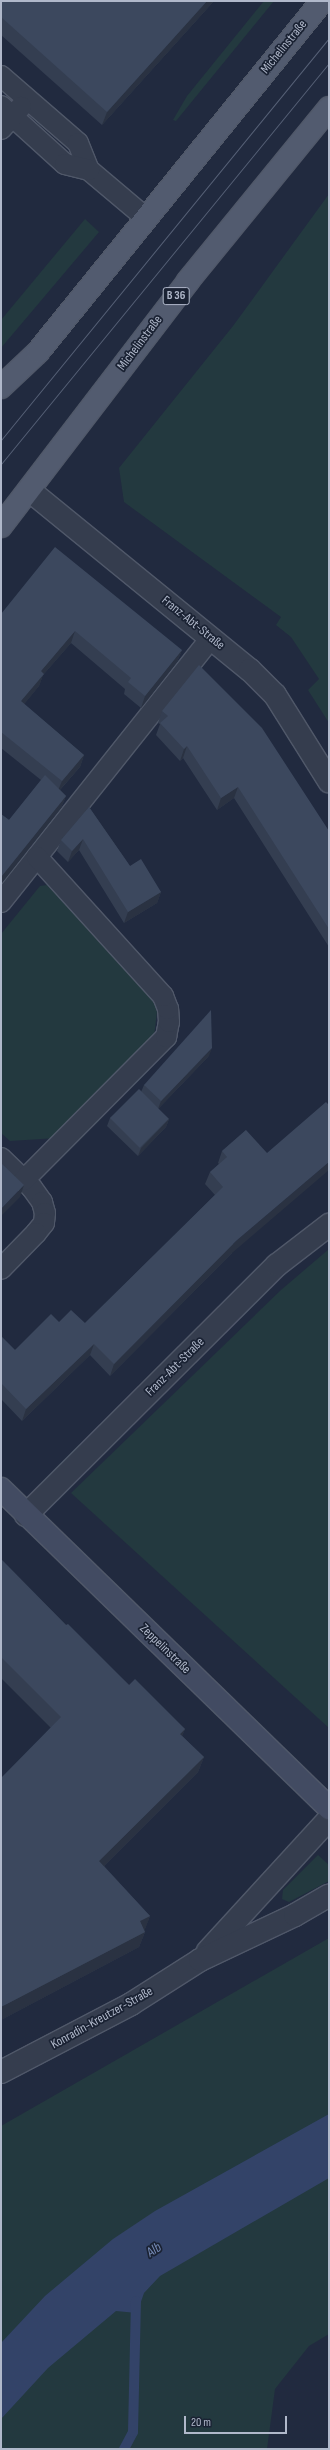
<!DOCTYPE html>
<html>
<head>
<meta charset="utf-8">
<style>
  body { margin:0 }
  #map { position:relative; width:330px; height:2450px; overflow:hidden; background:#212a3f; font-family:"Sofia Sans Condensed",sans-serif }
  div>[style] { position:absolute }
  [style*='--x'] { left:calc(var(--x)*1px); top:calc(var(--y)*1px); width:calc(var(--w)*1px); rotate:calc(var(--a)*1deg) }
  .green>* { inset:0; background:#23393f }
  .water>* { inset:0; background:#334368 }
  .stream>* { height:10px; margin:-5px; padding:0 5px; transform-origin:5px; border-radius:5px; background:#334368 }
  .roads { filter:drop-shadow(1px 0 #505869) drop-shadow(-1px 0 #505869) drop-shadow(0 1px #505869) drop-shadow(0 -1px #505869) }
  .lane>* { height:20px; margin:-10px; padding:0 10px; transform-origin:10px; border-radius:10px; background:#353d4e }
  .street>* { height:22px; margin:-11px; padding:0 11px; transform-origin:11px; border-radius:11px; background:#353d4e }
  .secondary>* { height:22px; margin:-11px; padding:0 11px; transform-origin:11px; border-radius:11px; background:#424b62 }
  .primary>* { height:22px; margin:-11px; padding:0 11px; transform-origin:11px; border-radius:11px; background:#525b6f }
  .tram>* { height:1px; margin:-0.5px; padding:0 0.5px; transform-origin:0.5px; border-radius:0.5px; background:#566076 }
  .wall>* { inset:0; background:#343e51 }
  .shaded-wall>* { inset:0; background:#2a3242 }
  .building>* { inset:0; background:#3c485e; transform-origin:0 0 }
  span { translate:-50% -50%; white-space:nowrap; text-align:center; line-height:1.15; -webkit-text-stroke:3.5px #1a2233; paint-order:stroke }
  .shield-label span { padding:1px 3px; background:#1a2233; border:1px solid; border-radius:3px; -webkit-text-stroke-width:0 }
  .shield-label { font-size:12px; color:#b0b8ca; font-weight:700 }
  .street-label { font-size:13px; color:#b0b8ca }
  .water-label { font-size:14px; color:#758ab5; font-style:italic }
  .frame { position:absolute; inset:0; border:2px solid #b0b8ca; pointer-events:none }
  .scale { position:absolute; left:184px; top:2416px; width:103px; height:18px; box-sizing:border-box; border:2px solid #b0b8ca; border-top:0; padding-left:5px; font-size:12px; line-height:14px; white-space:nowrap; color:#b0b8ca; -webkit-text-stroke:3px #1a2233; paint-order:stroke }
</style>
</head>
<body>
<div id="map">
  <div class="green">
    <div style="clip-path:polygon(264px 1px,274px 1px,176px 121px,173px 120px,187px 96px)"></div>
    <div style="clip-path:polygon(329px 194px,329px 723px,308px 690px,319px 679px,291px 637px,276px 625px,281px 617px,124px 502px,119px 468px,233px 326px)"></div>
    <div style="clip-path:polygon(85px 219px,99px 232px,1px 348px,1px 320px)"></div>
    <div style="clip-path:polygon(47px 885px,158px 1003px,154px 1037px,57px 1138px,10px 1141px,1px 1133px,1px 934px,40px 886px)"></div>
    <div style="clip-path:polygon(329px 1249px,329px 1728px,71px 1493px,281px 1290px)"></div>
    <div style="clip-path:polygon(318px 1855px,329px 1865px,329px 1881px,289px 1902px,282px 1899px,283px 1890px)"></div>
    <div style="clip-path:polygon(329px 1938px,329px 2334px,309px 2346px,275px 2389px,267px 2449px,1px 2449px,1px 2126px)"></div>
  </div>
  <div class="water">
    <div style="clip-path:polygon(329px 2114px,329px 2178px,160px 2276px,144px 2293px,137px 2313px,116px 2311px,48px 2368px,1px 2419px,1px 2343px,45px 2296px,113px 2239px,155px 2211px)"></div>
  </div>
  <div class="stream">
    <div style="--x:124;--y:2449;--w:19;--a:-62"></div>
    <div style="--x:133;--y:2432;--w:131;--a:-88.7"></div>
  </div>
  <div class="roads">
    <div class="lane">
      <div style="--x:1;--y:76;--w:102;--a:41"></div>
      <div style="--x:78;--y:143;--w:29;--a:68"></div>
      <div style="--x:89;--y:170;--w:75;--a:40.1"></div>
      <div style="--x:1;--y:106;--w:86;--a:42.2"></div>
      <div style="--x:65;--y:164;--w:25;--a:14"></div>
      <div style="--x:1;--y:129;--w:30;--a:-48"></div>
      <div style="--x:1;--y:902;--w:337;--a:-51.5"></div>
      <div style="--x:1;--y:1158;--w:43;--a:44.1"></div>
      <div style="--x:32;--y:1188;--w:17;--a:54"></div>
      <div style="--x:42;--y:1202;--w:11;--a:75"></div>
      <div style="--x:45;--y:1213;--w:10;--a:96"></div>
      <div style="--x:44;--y:1223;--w:13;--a:129"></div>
      <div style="--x:36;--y:1233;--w:50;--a:134.2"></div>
      <div style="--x:24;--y:1180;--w:202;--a:-45.2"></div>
      <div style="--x:166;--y:1037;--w:15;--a:-79"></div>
      <div style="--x:169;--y:1022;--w:13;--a:-94"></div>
      <div style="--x:168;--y:1009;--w:14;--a:-111"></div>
      <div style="--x:163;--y:996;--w:188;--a:-132.2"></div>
    </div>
    <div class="street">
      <div style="--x:29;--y:490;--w:285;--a:39.2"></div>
      <div style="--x:250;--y:670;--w:35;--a:45"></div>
      <div style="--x:275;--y:695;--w:102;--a:57.9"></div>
      <div style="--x:26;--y:1515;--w:354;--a:-44.9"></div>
      <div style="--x:277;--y:1265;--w:66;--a:-37.6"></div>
      <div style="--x:208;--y:1951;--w:179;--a:-47.5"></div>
      <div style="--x:1;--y:2072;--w:147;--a:-27.6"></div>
      <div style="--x:131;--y:2004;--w:82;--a:-32.5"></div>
      <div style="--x:200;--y:1960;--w:105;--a:-25.3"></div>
      <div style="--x:295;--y:1915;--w:39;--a:-30"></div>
    </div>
    <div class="secondary">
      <div style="--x:1;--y:1489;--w:458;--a:44.2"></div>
    </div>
    <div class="primary">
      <div style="--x:1;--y:387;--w:51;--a:-43.4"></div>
      <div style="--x:38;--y:352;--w:452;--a:-51"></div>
      <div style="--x:1;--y:526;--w:308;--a:-52.6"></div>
      <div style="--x:188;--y:281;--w:223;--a:-50.8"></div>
    </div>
  </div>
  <div class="tram">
    <div style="--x:1;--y:440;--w:519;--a:-50.79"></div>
    <div style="--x:1;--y:464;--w:518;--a:-50.72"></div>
  </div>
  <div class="wall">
    <div style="clip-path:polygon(1px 1px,214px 1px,102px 125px,1px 35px)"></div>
    <div style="clip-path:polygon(1px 614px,182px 650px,177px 662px,141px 708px,124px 694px,125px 689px,71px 643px,43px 675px,39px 686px,24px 704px,84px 755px,80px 767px,60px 790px,66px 796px,61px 808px,1px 884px,1px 814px,9px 820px,41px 780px,1px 748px)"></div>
    <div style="clip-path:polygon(162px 711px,329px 831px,329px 947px,234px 798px,217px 810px,183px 758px,180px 761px,156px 735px,160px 724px,158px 723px)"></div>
    <div style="clip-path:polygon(89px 807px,130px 866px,161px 892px,157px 903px,124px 923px,79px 850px,68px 862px,57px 851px,61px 840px)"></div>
    <div style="clip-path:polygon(209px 1056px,158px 1109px,169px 1119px,166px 1127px,138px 1156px,107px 1126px,110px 1118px,141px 1092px,144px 1085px)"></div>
    <div style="clip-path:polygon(246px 1130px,232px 1253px,110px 1376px,90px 1355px,22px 1421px,1px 1399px,1px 1336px,15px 1350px,59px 1322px,85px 1323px,215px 1195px,205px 1184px,210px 1172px,219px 1164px,218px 1163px,222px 1151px)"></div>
    <div style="clip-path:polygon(1px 1559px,66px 1625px,129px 1685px,185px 1729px,182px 1736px,204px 1757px,198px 1772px,104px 1866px,150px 1916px,144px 1931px,145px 1932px,139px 1947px,1px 2020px,51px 1728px,1px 1678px)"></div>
  </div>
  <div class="shaded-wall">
    <div style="clip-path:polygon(207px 1px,214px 1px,102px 125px,107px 112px)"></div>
    <div style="clip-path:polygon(75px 631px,71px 643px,43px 675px,39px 686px,17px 713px,21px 701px,41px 671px)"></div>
    <div style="clip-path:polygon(182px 650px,177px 662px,141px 708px,145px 696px)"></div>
    <div style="clip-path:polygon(187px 746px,183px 758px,180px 761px,184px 749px)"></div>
    <div style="clip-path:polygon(84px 755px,80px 767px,57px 793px,62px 781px)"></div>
    <div style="clip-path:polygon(238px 787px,234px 798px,217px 810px,221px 798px)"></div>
    <div style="clip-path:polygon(66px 796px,61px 808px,1px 884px,1px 877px)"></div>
    <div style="clip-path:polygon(83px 839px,79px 850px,68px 862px,72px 851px)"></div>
    <div style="clip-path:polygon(161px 892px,157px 903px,124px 923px,128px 912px)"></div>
    <div style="clip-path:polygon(212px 1048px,209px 1056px,158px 1109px,161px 1101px)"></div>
    <div style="clip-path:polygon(169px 1119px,166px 1127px,138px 1156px,141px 1148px)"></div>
    <div style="clip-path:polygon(329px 1162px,329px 1170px,232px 1253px,110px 1376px,114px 1364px,236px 1241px)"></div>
    <div style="clip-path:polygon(24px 1185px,20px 1197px,1px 1216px,1px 1209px)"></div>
    <div style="clip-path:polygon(94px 1344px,90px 1355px,22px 1421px,26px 1409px)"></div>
    <div style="clip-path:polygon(185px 1729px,179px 1744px,180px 1734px)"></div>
    <div style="clip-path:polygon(204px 1757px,198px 1772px,94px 1876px,99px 1861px)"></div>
    <div style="clip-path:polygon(150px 1916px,144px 1932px,140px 1921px)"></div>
    <div style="clip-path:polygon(145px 1932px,139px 1947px,1px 2020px,1px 2007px)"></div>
  </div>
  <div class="building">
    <div style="clip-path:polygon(1px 1px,207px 1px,107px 112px,1px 17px)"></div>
    <div style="clip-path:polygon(55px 547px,182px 650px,145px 696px,128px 682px,131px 678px,75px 631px,41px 671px,44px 674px,21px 701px,84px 755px,62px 781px,1px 732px,1px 614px)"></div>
    <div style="clip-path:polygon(199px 665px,262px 728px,329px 831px,329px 929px,238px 787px,221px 798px,187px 746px,184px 749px,160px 723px,168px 716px,162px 711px)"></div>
    <div style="clip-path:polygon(45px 775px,66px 796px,1px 877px,1px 814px,9px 820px)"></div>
    <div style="clip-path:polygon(89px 807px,130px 866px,141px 859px,161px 892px,128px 912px,83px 839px,72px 851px,61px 840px)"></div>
    <div style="clip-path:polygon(211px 1010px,212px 1048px,161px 1101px,144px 1085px)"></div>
    <div style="left:139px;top:1089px;width:42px;height:41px;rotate:45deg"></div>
    <div style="clip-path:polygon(326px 1102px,329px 1105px,329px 1162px,236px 1241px,114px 1364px,94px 1344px,26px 1409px,1px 1383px,1px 1336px,15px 1350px,51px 1314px,59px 1322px,71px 1310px,85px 1323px,223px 1187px,210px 1172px,227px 1157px,222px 1151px,246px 1130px,267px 1153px)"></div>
    <div style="clip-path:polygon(1px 1163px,24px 1185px,1px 1209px)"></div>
    <div style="clip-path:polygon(1px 1559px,66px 1625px,68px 1624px,129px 1685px,135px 1679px,185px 1729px,180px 1734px,204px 1757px,99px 1861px,150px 1916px,140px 1921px,145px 1932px,1px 2007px,1px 1778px,61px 1717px,1px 1657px)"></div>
  </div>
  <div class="shield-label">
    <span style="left:176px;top:296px">B 36</span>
  </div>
  <div class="street-label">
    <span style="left:284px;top:47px;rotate:-51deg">Michelinstraße</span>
    <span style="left:140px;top:343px;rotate:-53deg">Michelinstraße</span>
    <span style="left:193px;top:623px;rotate:39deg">Franz-Abt-Straße</span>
    <span style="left:175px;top:1367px;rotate:-45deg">Franz-Abt-Straße</span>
    <span style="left:165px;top:1649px;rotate:44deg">Zeppelinstraße</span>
    <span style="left:102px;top:2018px;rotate:-29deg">Konradin-Kreutzer-Straße</span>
  </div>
  <div class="water-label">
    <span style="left:154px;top:2250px;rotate:-34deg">Alb</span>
  </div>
  <div class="frame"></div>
  <div class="scale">20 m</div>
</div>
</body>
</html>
